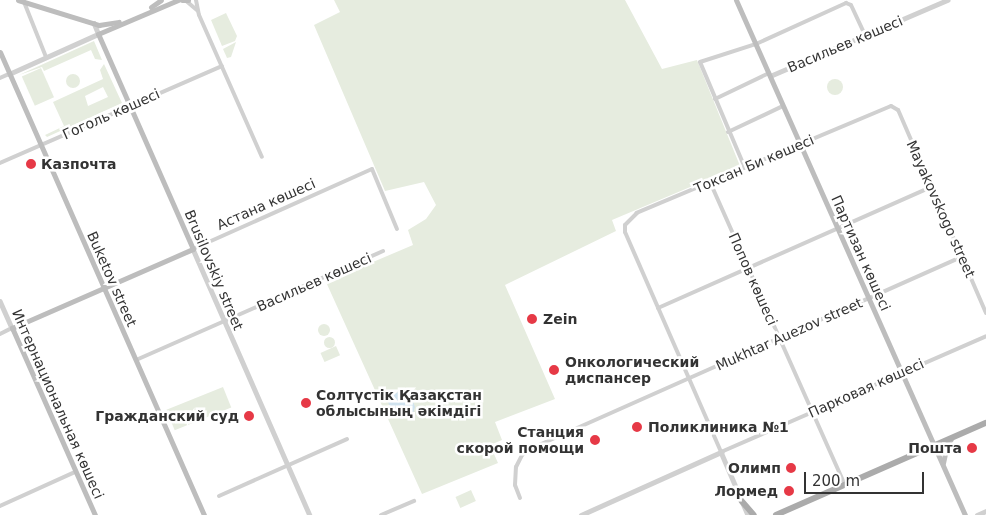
<!DOCTYPE html>
<html>
<head>
<meta charset="utf-8">
<style>
  body { margin:0 }
  #map { position:relative; width:986px; height:515px; overflow:hidden; background:#fff; font-family:"DejaVu Sans",sans-serif }
  div>[style] { position:absolute }
  [style*='--x'] { left:calc(var(--x)*1px); top:calc(var(--y)*1px); width:calc(var(--w)*1px); rotate:calc(var(--a)*1deg) }
  .green>* { inset:0; background:#e6ecdf; transform-origin:0 0 }
  .round { border-radius:50% }
  .water>* { inset:0; background:#cfe2ee }
  .minor>* { height:4px; margin:-2px; padding:0 2px; transform-origin:2px; border-radius:2px; background:#d0d0d0 }
  .tertiary>* { height:4.5px; margin:-2.25px; padding:0 2.25px; transform-origin:2.25px; border-radius:2.25px; background:#d0d0d0 }
  .secondary>* { height:5px; margin:-2.5px; padding:0 2.5px; transform-origin:2.5px; border-radius:2.5px; background:#bdbdbd }
  .primary>* { height:5.5px; margin:-2.75px; padding:0 2.75px; transform-origin:2.75px; border-radius:2.75px; background:#ababab }
  .dots>* { width:14px; height:14px; translate:-50% -50%; box-sizing:border-box; border:2px solid #fff; border-radius:50% }
  span { translate:-50% -50%; white-space:nowrap; text-align:center; line-height:1.15; -webkit-text-stroke:5px #fff; paint-order:stroke }
  .street-label { font-size:14px; color:#333 }
  .poi-label { font-size:14px; color:#333; font-weight:700 }
  .left { translate:0 -50%; text-align:left }
  .right { translate:-100% -50%; text-align:right }
  .scale { position:absolute; left:804px; top:472px; width:120px; height:22px; box-sizing:border-box; border:2px solid #333; border-top:0; padding-left:6px; font-size:15px; line-height:18px; white-space:nowrap; color:#333; -webkit-text-stroke:4px #fff; paint-order:stroke }
</style>
</head>
<body>
<div id="map">
  <div class="green">
    <div style="clip-path:polygon(334px 0,625px 0,662px 69px,697px 60px,740px 166px,612px 220px,616px 231px,505px 285px,555px 399px,495px 422px,502px 440px,490px 445px,498px 463px,422px 494px,326px 282px,413px 245px,408px 230px,426px 219px,436px 205px,424px 182px,385px 191px,314px 25px,340px 12px)"></div>
    <div style="clip-path:polygon(226px 13px,237px 36px,235px 41px,222px 46px,211px 20px)"></div>
    <div style="clip-path:polygon(94px 41px,102px 60px,95px 59px,91px 50px,44px 71px,42px 67px,19px 75px)"></div>
    <div style="clip-path:polygon(236px 42px,231px 57px,227px 58px,223px 49px)"></div>
    <div style="clip-path:polygon(evenodd,104px 64px,122px 103px,47px 137px,45px 135px,64px 126px,53px 102px,103px 79px,100px 70px,104px 64px,103px 87px,108px 97px,88px 106px,85px 96px,103px 87px)"></div>
    <div style="left:41px;top:68px;width:32px;height:21px;rotate:66deg"></div>
    <div class="round" style="left:66px;top:74px;width:14px;height:14px"></div>
    <div class="round" style="left:827px;top:79px;width:16px;height:16px"></div>
    <div class="round" style="left:318px;top:324px;width:12px;height:12px"></div>
    <div class="round" style="left:323.5px;top:336.5px;width:11px;height:11px"></div>
    <div style="left:336px;top:346px;width:10px;height:17px;rotate:66deg"></div>
    <div style="left:223px;top:387px;width:22px;height:61px;rotate:68deg"></div>
    <div style="left:471px;top:490px;width:12px;height:17px;rotate:66deg"></div>
  </div>
  <div class="water">
    <div style="clip-path:polygon(403px 389px,409px 391px,415px 407px,413px 413px,400px 419px,394px 416px,388px 402px,391px 396px)"></div>
  </div>
  <div class="minor">
    <div style="--x:185;--y:0;--w:17;--a:40"></div>
    <div style="--x:196;--y:0;--w:15;--a:79"></div>
    <div style="--x:199;--y:15;--w:155;--a:66.1"></div>
    <div style="--x:24;--y:2;--w:59;--a:68.2"></div>
    <div style="--x:0;--y:78;--w:10;--a:-24"></div>
    <div style="--x:715;--y:99;--w:60;--a:-25.7"></div>
    <div style="--x:728;--y:132;--w:61;--a:-25.3"></div>
    <div style="--x:0;--y:163;--w:242;--a:-23.6"></div>
    <div style="--x:745;--y:168;--w:115;--a:-113"></div>
    <div style="--x:700;--y:62;--w:59;--a:-17.8"></div>
    <div style="--x:756;--y:44;--w:99;--a:-24.5"></div>
    <div style="--x:846;--y:3;--w:5;--a:22"></div>
    <div style="--x:851;--y:5;--w:33;--a:65"></div>
    <div style="--x:710;--y:182;--w:332;--a:66"></div>
    <div style="--x:193;--y:249;--w:196;--a:-24.1"></div>
    <div style="--x:372;--y:169;--w:65;--a:67.4"></div>
    <div style="--x:658;--y:308;--w:299;--a:-23.9"></div>
    <div style="--x:986;--y:313;--w:221;--a:-113.4"></div>
    <div style="--x:898;--y:110;--w:8;--a:-150"></div>
    <div style="--x:891;--y:106;--w:276;--a:157.2"></div>
    <div style="--x:637;--y:213;--w:17;--a:135"></div>
    <div style="--x:625;--y:225;--w:7;--a:90"></div>
    <div style="--x:625;--y:232;--w:240;--a:66.4"></div>
    <div style="--x:721;--y:452;--w:289;--a:-23.6"></div>
    <div style="--x:0;--y:334;--w:13;--a:-27"></div>
    <div style="--x:136;--y:360;--w:270;--a:-23.8"></div>
    <div style="--x:219;--y:496;--w:140;--a:-24"></div>
    <div style="--x:520;--y:498;--w:14;--a:-111"></div>
    <div style="--x:515;--y:485;--w:18;--a:-87"></div>
    <div style="--x:516;--y:467;--w:13;--a:-63"></div>
    <div style="--x:522;--y:455;--w:10;--a:-37"></div>
    <div style="--x:530;--y:449;--w:473;--a:-24"></div>
    <div style="--x:0;--y:506;--w:82;--a:-24.4"></div>
    <div style="--x:381;--y:515;--w:36;--a:-23"></div>
  </div>
  <div class="tertiary">
    <div style="--x:9;--y:74;--w:98;--a:-24.2"></div>
    <div style="--x:98;--y:34;--w:11;--a:-112"></div>
    <div style="--x:770;--y:76;--w:193;--a:-23.2"></div>
    <div style="--x:193;--y:249;--w:291;--a:66.3"></div>
    <div style="--x:0;--y:301;--w:30;--a:66"></div>
    <div style="--x:581;--y:515;--w:154;--a:-24.2"></div>
    <div style="--x:721;--y:452;--w:69;--a:66.8"></div>
    <div style="--x:977;--y:515;--w:10;--a:-24"></div>
  </div>
  <div class="secondary">
    <div style="--x:18;--y:0;--w:85;--a:17.2"></div>
    <div style="--x:99;--y:25;--w:20;--a:-9"></div>
    <div style="--x:182;--y:0;--w:6;--a:0"></div>
    <div style="--x:736;--y:0;--w:564;--a:66.03"></div>
    <div style="--x:151;--y:7;--w:12;--a:-35"></div>
    <div style="--x:98;--y:34;--w:87;--a:-23"></div>
    <div style="--x:0;--y:52;--w:506;--a:66.22"></div>
    <div style="--x:943;--y:463;--w:19;--a:-78"></div>
    <div style="--x:947;--y:444;--w:6;--a:-51"></div>
    <div style="--x:95;--y:515;--w:205;--a:-113.9"></div>
    <div style="--x:12;--y:328;--w:197;--a:-23.6"></div>
    <div style="--x:193;--y:249;--w:235;--a:-113.8"></div>
  </div>
  <div class="primary">
    <div style="--x:742;--y:501;--w:18;--a:49"></div>
    <div style="--x:776;--y:515;--w:229;--a:-23.7"></div>
  </div>
  <div class="dots">
    <div style="left:31px;top:164px;background:#e63946"></div>
    <div style="left:532px;top:319px;background:#e63946"></div>
    <div style="left:554px;top:370px;background:#e63946"></div>
    <div style="left:306px;top:403px;background:#e63946"></div>
    <div style="left:249px;top:416px;background:#e63946"></div>
    <div style="left:637px;top:427px;background:#e63946"></div>
    <div style="left:595px;top:440px;background:#e63946"></div>
    <div style="left:972px;top:448px;background:#e63946"></div>
    <div style="left:791px;top:468px;background:#e63946"></div>
    <div style="left:789px;top:491px;background:#e63946"></div>
  </div>
  <div class="street-label">
    <span style="left:845px;top:44px;rotate:-23deg">Васильев көшесі</span>
    <span style="left:111px;top:114px;rotate:-24deg">Гоголь көшесі</span>
    <span style="left:754px;top:164px;rotate:-23deg">Токсан Би көшесі</span>
    <span style="left:266px;top:204px;rotate:-24deg">Астана көшесі</span>
    <span style="left:941px;top:209px;rotate:66deg">Mayakovskogo street</span>
    <span style="left:861px;top:253px;rotate:66deg">Партизан көшесі</span>
    <span style="left:214px;top:270px;rotate:67deg">Brusilovskiy street</span>
    <span style="left:112px;top:279px;rotate:66deg">Buketov street</span>
    <span style="left:753px;top:279px;rotate:66deg">Попов көшесі</span>
    <span style="left:314px;top:282px;rotate:-24deg">Васильев көшесі</span>
    <span style="left:789px;top:334px;rotate:-24deg">Mukhtar Auezov street</span>
    <span style="left:866px;top:388px;rotate:-24deg">Парковая көшесі</span>
    <span style="left:58px;top:404px;rotate:66deg">Интернациональная көшесі</span>
  </div>
  <div class="poi-label">
    <span class="left" style="left:41px;top:164px">Казпочта</span>
    <span class="left" style="left:543px;top:319px">Zein</span>
    <span class="left" style="left:565px;top:370px">Онкологический<br>диспансер</span>
    <span class="left" style="left:316px;top:403px">Солтүстік Қазақстан<br>облысының әкімдігі</span>
    <span class="right" style="left:239px;top:416px">Гражданский суд</span>
    <span class="left" style="left:648px;top:427px">Поликлиника №1</span>
    <span class="right" style="left:584px;top:440px">Станция<br>скорой помощи</span>
    <span class="right" style="left:962px;top:448px">Пошта</span>
    <span class="right" style="left:781px;top:468px">Олимп</span>
    <span class="right" style="left:778px;top:491px">Лормед</span>
  </div>
  <div class="scale">200 m</div>
</div>
</body>
</html>
